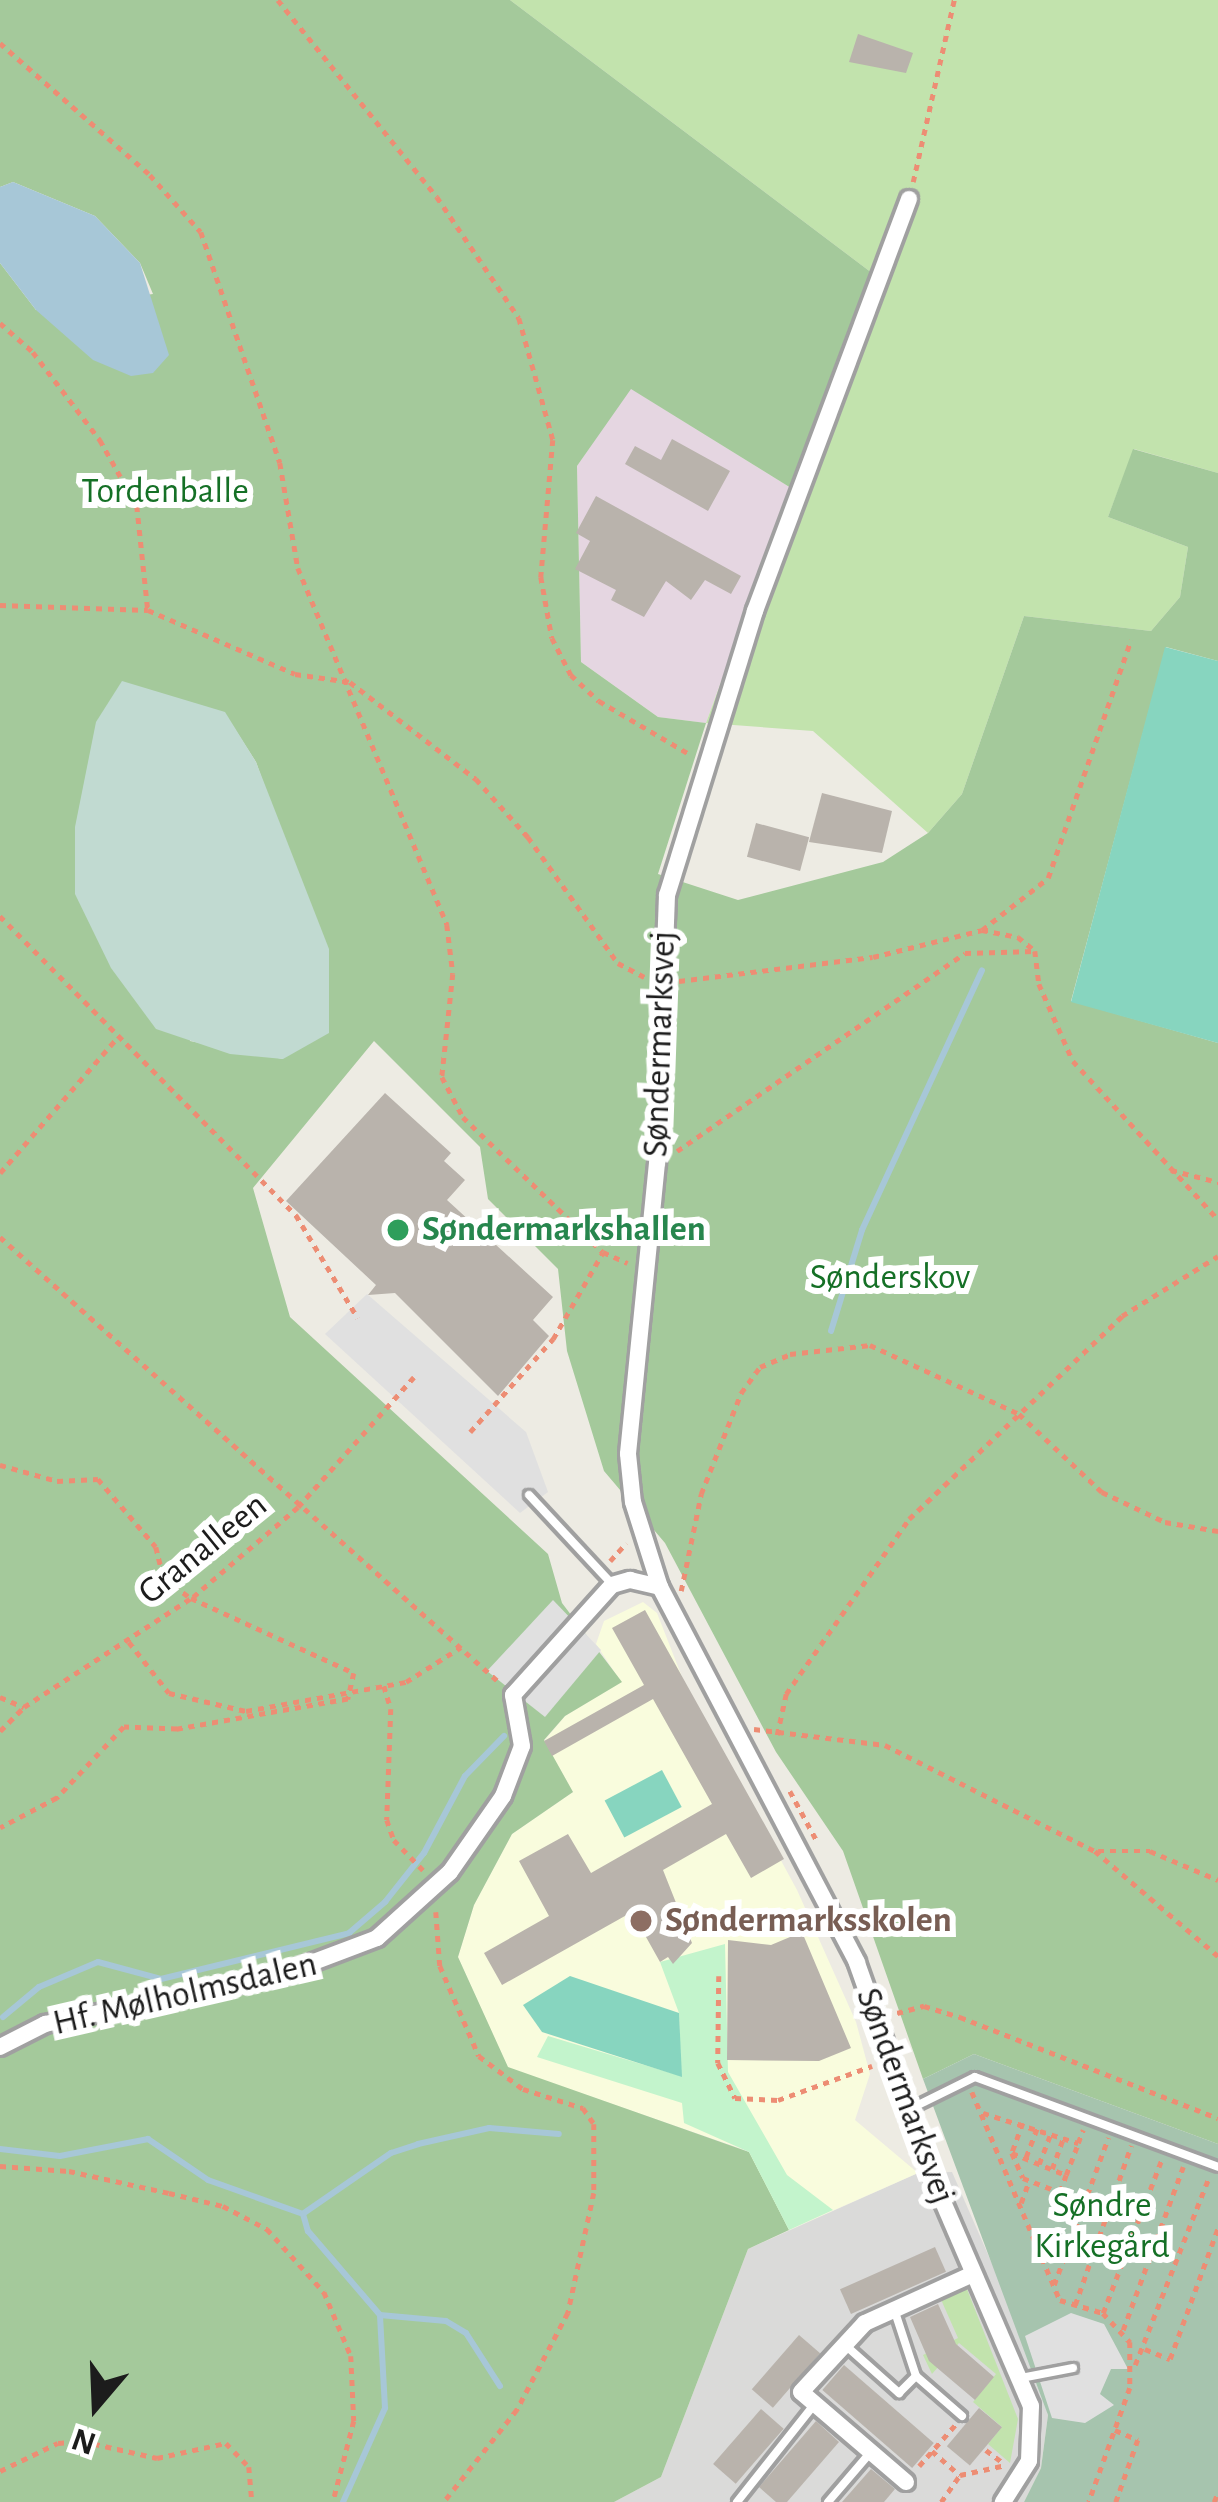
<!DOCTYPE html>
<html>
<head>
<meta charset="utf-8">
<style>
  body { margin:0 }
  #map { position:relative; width:1218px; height:2502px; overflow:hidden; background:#edebe3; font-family:"Alegreya Sans",sans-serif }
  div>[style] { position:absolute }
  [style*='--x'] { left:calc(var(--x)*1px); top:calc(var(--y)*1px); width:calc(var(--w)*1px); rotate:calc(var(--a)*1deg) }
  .residential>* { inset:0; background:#dadad9 }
  .industrial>* { inset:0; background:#e5d6e1 }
  .education>* { inset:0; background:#f9fcdd }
  .grass>* { inset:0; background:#c2e3ad }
  .forest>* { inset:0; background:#a4c99b }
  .wetland>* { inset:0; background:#c1dad1 }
  .cemetery>* { inset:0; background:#a6c4ae }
  .park>* { inset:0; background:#c3f4cc }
  .pitch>* { inset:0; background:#87d5bf; transform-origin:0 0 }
  .parking>* { inset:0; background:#e0e0e0 }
  .water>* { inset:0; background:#a7c7d7 }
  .stream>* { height:6px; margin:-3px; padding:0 3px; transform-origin:3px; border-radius:3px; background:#a7c7d7 }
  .building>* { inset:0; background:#b9b3ac; transform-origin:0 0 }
  .path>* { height:4.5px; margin-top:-2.25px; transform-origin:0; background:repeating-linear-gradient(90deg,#ed8d74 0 6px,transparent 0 12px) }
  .roads { filter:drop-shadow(3px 0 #a0a0a0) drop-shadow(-3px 0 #a0a0a0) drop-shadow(0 3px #a0a0a0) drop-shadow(0 -3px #a0a0a0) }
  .lane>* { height:8px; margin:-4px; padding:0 4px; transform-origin:4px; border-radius:4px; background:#fff }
  .street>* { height:16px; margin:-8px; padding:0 8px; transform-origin:8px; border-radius:8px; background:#fff }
  .dots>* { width:33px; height:33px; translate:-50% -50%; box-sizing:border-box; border:6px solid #fff; border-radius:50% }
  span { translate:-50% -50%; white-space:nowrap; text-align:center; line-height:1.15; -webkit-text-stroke:12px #fff; paint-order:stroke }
  .park-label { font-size:36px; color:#157026 }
  .street-label { font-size:36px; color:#1c1c1c }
  .leisure-label { font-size:36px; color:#27864d; font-weight:700 }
  .left { translate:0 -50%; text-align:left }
  .education-label { font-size:36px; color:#785e54; font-weight:700 }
  .north { position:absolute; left:36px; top:2346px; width:120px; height:120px; -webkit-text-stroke:9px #fff; paint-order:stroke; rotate:199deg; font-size:33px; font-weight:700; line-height:48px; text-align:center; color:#1c1c1c }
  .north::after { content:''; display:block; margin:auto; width:42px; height:54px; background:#1c1c1c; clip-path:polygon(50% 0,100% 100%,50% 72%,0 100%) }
</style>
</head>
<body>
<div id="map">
  <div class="residential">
    <div style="clip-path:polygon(952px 2172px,1031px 2353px,1048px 2415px,1041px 2468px,1024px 2502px,614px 2502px,661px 2477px,748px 2249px,918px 2173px)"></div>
  </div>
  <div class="industrial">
    <div style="clip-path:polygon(630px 388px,791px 488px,706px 723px,658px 717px,581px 662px,577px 466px)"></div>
  </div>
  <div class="education">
    <div style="clip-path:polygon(643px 1602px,657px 1613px,684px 1682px,797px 1890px,856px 2022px,870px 2074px,855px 2120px,918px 2173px,789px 2230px,748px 2151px,508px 2068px,458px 1957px,474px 1905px,512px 1834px,573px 1792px,544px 1741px,565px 1716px,621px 1682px,596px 1644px,604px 1621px)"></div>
  </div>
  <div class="grass">
    <div style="clip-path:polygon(510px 0,1218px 0,1218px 473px,1134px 449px,1108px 517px,1188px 547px,1180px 597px,1151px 631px,1024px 616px,962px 794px,928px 833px,813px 731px,706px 723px,872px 273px)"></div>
    <div style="clip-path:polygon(965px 2284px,1018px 2419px,1010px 2463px,988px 2444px,1002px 2427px,973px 2402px,996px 2374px,959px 2343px,932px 2374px,923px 2355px,958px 2338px,939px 2295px)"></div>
  </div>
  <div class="forest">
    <div style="clip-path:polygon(evenodd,0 0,510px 0,872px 273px,791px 488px,631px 389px,577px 466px,581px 662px,658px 717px,706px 723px,658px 874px,738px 900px,883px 862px,928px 833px,962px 794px,1024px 616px,1151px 631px,1180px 597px,1188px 547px,1108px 517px,1133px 449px,1218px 473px,1218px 661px,1166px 647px,1071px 1001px,1218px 1043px,1218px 2144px,974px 2054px,923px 2079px,843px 1851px,776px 1752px,665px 1543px,604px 1471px,567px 1351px,558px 1269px,488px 1199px,480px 1147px,374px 1041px,253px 1188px,290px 1317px,548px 1554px,562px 1603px,622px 1682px,565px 1716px,544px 1740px,573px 1792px,512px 1834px,474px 1905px,458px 1957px,508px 2067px,749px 2152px,789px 2230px,748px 2249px,661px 2477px,614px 2502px,0 2502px,0 263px,36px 310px,153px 294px,140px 263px,95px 216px,13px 182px,0 187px,0 0,224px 712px,256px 762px,289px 855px,283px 1059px,190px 1041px,224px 712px)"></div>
  </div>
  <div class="wetland">
    <div style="clip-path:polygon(122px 681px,225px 712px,256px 762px,329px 949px,329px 1033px,283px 1059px,230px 1054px,156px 1029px,111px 968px,75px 894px,75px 827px,96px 722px)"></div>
  </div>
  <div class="cemetery">
    <div style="clip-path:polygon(974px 2054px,1218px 2144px,1218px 2502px,1024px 2502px,1041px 2468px,1048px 2415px,923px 2079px)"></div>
  </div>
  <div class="park">
    <div style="clip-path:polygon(725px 1944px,728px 2072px,787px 2175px,833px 2210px,789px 2230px,749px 2152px,684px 2123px,682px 2103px,537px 2057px,548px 2036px,681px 2076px,679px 2013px,660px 1962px)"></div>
  </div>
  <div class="pitch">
    <div style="clip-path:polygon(1165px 647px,1218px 661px,1218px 1043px,1071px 1002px)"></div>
    <div style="left:662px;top:1770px;width:42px;height:65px;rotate:62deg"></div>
    <div style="clip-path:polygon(570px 1976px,679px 2013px,682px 2077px,542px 2032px,523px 2005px)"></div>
  </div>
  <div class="parking">
    <div style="clip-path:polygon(367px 1294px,526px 1432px,548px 1492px,520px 1513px,325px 1334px)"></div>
    <div style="clip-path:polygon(553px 1600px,601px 1650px,545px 1717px,487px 1671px)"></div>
    <div style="clip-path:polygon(1071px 2313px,1104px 2324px,1128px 2369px,1111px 2369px,1100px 2394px,1114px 2405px,1085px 2423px,1052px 2418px,1025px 2336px)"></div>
  </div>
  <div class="water">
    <div style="clip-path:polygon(13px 182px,95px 216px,140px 263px,169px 355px,153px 373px,131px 376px,93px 360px,36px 310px,0 263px,0 187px)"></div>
  </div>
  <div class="stream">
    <div style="--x:831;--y:1331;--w:106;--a:-72.9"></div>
    <div style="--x:862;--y:1230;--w:286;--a:-65.2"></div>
    <div style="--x:3;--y:2017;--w:47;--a:-39.8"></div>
    <div style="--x:39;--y:1987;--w:64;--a:-23"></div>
    <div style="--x:98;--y:1962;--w:65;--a:15.1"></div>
    <div style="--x:161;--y:1979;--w:194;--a:-13.7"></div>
    <div style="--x:349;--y:1933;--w:48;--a:-40.7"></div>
    <div style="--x:385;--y:1902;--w:63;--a:-51.5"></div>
    <div style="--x:424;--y:1853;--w:87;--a:-62"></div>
    <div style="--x:465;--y:1776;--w:56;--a:-45.7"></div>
    <div style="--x:0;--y:2149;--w:60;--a:6.7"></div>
    <div style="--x:60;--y:2156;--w:90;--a:-10.9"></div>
    <div style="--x:148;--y:2139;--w:73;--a:34.3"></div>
    <div style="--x:208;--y:2180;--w:101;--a:19.7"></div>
    <div style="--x:303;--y:2214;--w:18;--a:74"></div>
    <div style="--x:308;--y:2231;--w:111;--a:49.4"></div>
    <div style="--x:380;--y:2315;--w:66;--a:5.2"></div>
    <div style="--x:446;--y:2321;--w:23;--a:31"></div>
    <div style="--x:466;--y:2333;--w:63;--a:57.3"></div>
    <div style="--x:304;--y:2213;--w:106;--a:-34.6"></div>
    <div style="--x:391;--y:2153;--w:28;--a:-18"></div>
    <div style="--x:418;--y:2144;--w:73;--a:-12.7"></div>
    <div style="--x:489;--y:2128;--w:70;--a:4.9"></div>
    <div style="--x:343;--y:2502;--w:103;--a:-65.9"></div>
    <div style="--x:385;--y:2408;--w:93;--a:-93.1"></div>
  </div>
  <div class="building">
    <div style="clip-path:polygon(858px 34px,913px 53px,906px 73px,849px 62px)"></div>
    <div style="clip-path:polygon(672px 439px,730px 471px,708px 511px,625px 464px,635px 446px,661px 460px)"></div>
    <div style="clip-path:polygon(596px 496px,741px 576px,731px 594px,705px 580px,691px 600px,666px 581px,644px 617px,611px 600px,616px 590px,575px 569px,590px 541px,576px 533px)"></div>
    <div style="clip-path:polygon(822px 793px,892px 811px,882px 853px,809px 842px)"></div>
    <div style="left:756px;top:823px;width:55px;height:35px;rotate:15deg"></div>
    <div style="clip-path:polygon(385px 1093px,451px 1153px,444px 1161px,465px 1180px,447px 1200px,553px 1297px,533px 1320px,549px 1336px,498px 1396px,395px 1293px,368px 1295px,376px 1285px,286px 1201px)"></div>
    <div style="clip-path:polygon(645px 1610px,784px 1859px,751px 1878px,726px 1834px,663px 1870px,692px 1943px,673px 1964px,668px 1957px,660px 1962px,632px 1912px,502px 1985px,484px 1953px,549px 1916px,519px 1861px,568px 1834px,591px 1873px,712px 1804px,653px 1699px,552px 1756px,544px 1741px,644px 1685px,612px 1628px)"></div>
    <div style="clip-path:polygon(802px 1932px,851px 2048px,819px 2061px,727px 2060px,728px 1940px,771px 1945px)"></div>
    <div style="left:935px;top:2247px;width:27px;height:104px;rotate:66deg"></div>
    <div style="clip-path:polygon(938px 2304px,956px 2344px,994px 2377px,975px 2400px,929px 2361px,910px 2317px)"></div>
    <div style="left:799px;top:2335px;width:28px;height:72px;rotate:41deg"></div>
    <div style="left:844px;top:2365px;width:119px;height:33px;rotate:41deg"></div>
    <div style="left:979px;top:2408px;width:30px;height:50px;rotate:40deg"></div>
    <div style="left:761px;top:2409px;width:30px;height:73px;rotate:41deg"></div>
    <div style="clip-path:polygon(816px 2421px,839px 2442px,787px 2502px,776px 2502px,759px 2487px)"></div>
    <div style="clip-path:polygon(871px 2469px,895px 2489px,884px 2502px,842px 2502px)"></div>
  </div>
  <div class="path">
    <div style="--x:278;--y:0;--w:253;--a:51.1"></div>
    <div style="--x:437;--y:197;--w:146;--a:55.9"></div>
    <div style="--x:519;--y:318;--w:127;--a:74.4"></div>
    <div style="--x:553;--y:440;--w:138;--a:95"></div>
    <div style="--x:541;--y:577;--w:62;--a:79.8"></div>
    <div style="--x:552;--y:638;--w:42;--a:62.8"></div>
    <div style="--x:571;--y:675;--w:38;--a:43"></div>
    <div style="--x:599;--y:701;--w:107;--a:30.4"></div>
    <div style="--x:0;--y:43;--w:200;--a:41.3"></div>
    <div style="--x:150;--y:175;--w:76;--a:48.2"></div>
    <div style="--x:201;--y:232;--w:244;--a:71.1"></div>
    <div style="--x:280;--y:463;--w:107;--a:80.3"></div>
    <div style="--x:298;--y:568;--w:387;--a:67.3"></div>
    <div style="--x:447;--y:925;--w:49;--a:83"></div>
    <div style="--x:453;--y:974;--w:104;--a:96.1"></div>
    <div style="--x:442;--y:1077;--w:45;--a:62.3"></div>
    <div style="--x:463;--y:1117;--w:194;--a:44"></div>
    <div style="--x:603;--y:1252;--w:27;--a:24"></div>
    <div style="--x:913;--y:182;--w:187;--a:-77.3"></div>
    <div style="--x:0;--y:323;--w:44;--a:41.3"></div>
    <div style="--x:33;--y:352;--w:111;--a:52.7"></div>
    <div style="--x:100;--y:440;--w:76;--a:60.7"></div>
    <div style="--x:137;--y:506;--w:105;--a:84"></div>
    <div style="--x:0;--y:605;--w:148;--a:1.9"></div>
    <div style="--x:148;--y:610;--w:160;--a:23.5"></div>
    <div style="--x:295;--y:674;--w:56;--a:8.3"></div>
    <div style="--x:350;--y:682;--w:159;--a:37.6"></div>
    <div style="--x:476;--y:779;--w:78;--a:48.1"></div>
    <div style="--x:528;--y:837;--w:155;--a:54.5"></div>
    <div style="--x:618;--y:963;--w:30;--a:28"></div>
    <div style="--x:0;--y:916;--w:421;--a:45.3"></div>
    <div style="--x:296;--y:1215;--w:120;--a:59"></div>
    <div style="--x:982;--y:930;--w:84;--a:-38.2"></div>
    <div style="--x:1048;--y:878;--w:252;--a:-70.8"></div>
    <div style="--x:679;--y:981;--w:195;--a:-7.1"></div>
    <div style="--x:873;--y:957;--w:112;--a:-13.9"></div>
    <div style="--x:982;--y:930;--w:37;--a:11"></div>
    <div style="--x:1018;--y:937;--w:22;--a:39"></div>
    <div style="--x:1035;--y:951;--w:33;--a:83"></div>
    <div style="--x:1039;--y:984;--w:84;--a:66.2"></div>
    <div style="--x:1073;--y:1061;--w:214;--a:47.5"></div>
    <div style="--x:677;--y:1151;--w:349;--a:-34.5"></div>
    <div style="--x:965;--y:953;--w:70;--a:-1.6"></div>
    <div style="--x:1171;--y:1170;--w:49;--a:14.3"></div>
    <div style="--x:0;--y:1173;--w:180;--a:-49.1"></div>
    <div style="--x:0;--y:1237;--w:670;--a:41.73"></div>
    <div style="--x:470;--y:1432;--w:125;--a:-48.3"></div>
    <div style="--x:553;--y:1339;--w:100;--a:-60.1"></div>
    <div style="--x:0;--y:1465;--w:59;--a:15.7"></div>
    <div style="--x:57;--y:1481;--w:41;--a:-2.8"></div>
    <div style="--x:98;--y:1479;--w:89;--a:49.5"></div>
    <div style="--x:156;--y:1547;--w:32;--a:76"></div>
    <div style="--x:164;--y:1578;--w:34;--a:37"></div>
    <div style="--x:191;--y:1598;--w:179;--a:24.7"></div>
    <div style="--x:354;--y:1673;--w:27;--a:103"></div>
    <div style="--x:348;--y:1699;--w:174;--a:170"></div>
    <div style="--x:177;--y:1729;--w:53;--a:-177.8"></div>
    <div style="--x:124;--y:1727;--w:98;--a:133.3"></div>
    <div style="--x:57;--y:1798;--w:64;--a:152.2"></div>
    <div style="--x:610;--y:1561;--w:24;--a:-48"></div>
    <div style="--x:681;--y:1591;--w:99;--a:-78.3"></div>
    <div style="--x:701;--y:1494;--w:109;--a:-68.4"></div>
    <div style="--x:741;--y:1393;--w:32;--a:-54"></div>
    <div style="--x:760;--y:1367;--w:33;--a:-23"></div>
    <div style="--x:790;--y:1354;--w:81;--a:-6.4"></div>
    <div style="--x:870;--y:1345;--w:164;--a:24.8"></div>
    <div style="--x:1019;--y:1414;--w:114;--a:43.2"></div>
    <div style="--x:1102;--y:1492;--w:70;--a:25.5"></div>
    <div style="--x:1165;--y:1522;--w:54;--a:9.6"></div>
    <div style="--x:129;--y:1642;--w:65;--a:51.9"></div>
    <div style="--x:169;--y:1693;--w:79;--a:13.2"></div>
    <div style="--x:246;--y:1711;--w:163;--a:-10.3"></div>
    <div style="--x:406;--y:1682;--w:65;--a:-32.5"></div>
    <div style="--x:384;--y:1686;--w:24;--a:73"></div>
    <div style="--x:391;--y:1709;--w:111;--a:92.1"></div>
    <div style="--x:387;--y:1820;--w:21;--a:71"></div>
    <div style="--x:394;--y:1840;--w:46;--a:45.9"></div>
    <div style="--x:0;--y:1697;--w:26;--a:23"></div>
    <div style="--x:754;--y:1729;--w:132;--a:7"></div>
    <div style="--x:885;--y:1745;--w:235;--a:26.8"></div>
    <div style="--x:1095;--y:1851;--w:162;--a:40.5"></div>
    <div style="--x:0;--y:1731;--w:34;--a:-45"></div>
    <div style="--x:24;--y:1707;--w:202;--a:-33.1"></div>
    <div style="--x:193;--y:1597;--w:138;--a:-40.6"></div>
    <div style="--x:298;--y:1507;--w:174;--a:-48.3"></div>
    <div style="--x:777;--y:1735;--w:42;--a:-77.6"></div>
    <div style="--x:786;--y:1694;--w:214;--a:-54.9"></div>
    <div style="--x:909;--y:1519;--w:294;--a:-43.6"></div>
    <div style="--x:1122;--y:1316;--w:113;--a:-32"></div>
    <div style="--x:790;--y:1791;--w:55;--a:61.6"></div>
    <div style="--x:1098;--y:1851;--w:52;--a:0"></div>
    <div style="--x:1150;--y:1851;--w:74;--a:23.1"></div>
    <div style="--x:436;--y:1912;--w:54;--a:85.8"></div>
    <div style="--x:440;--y:1966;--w:98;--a:66.6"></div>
    <div style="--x:479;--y:2056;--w:55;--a:36.9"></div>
    <div style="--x:523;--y:2089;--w:63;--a:17.6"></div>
    <div style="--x:583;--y:2108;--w:19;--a:55"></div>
    <div style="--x:594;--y:2124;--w:69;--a:90"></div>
    <div style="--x:594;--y:2193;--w:123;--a:102.2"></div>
    <div style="--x:568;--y:2313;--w:110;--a:117.7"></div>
    <div style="--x:517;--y:2410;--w:117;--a:128.4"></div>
    <div style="--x:719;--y:1976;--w:87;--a:90.7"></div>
    <div style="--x:718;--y:2063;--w:39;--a:64"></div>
    <div style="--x:735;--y:2098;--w:43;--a:2.7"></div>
    <div style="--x:778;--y:2100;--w:100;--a:-19.9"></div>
    <div style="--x:897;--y:2013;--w:28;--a:-15"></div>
    <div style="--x:924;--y:2006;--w:38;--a:17"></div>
    <div style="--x:960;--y:2017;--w:277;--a:21.4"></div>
    <div style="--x:972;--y:2092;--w:226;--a:67.1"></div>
    <div style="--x:1060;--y:2300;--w:45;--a:16.8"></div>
    <div style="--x:1103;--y:2313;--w:40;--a:47"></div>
    <div style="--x:1130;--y:2342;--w:46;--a:90"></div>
    <div style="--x:1130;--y:2388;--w:121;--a:109.8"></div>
    <div style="--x:983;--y:2113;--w:100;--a:17.5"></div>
    <div style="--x:1078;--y:2143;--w:14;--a:-69"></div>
    <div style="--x:1023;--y:2123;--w:32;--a:110"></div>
    <div style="--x:1012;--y:2153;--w:58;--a:22.2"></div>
    <div style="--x:1066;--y:2175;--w:34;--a:-69"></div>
    <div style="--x:1012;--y:2153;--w:27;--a:66"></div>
    <div style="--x:1023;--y:2178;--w:40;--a:21"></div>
    <div style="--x:1060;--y:2192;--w:18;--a:-71"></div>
    <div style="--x:1026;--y:2157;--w:31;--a:-69"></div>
    <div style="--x:1039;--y:2164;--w:33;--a:-69"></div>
    <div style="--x:0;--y:2166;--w:69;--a:4.1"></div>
    <div style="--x:69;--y:2171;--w:102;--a:12.4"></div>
    <div style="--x:169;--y:2193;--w:56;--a:13.5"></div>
    <div style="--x:223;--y:2206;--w:50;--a:27.6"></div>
    <div style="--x:267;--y:2229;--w:85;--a:47.9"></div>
    <div style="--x:324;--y:2292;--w:69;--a:67.1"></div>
    <div style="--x:351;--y:2356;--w:65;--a:87.4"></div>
    <div style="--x:354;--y:2421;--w:84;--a:104.5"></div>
    <div style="--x:1052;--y:2169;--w:33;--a:-70"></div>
    <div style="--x:1021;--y:2203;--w:23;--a:-70"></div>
    <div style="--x:1054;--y:2285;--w:157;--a:-69.8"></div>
    <div style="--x:1075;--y:2305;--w:169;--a:-70.6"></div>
    <div style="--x:1103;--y:2313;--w:163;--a:-69.1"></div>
    <div style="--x:1123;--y:2330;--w:174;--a:-69.8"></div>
    <div style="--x:1145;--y:2349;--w:27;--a:22"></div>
    <div style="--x:1170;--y:2359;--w:140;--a:-69.9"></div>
    <div style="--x:1135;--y:2365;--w:202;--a:-68.5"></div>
    <div style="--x:1115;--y:2430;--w:25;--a:23"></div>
    <div style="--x:1138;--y:2440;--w:66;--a:109.5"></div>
    <div style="--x:986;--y:2450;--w:21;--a:37"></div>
    <div style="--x:932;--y:2451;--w:37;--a:41"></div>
    <div style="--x:919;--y:2466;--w:55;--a:-48.7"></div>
    <div style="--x:0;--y:2471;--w:64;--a:-25.8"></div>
    <div style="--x:58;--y:2443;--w:24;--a:-5"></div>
    <div style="--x:82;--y:2441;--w:77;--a:12.8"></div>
    <div style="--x:157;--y:2458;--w:71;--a:-12.3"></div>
    <div style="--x:226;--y:2443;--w:33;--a:46"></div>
    <div style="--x:249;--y:2467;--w:35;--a:85"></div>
    <div style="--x:941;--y:2502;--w:33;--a:-55"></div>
    <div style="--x:960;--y:2475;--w:47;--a:-12.3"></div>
    <div style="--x:1214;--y:2502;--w:11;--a:-68"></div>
  </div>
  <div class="roads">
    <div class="lane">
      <div style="--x:529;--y:1495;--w:119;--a:47"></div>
      <div style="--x:910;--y:2109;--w:72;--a:-26.2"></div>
      <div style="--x:975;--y:2077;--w:259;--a:20.3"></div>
      <div style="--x:844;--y:2344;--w:74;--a:41.7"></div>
      <div style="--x:899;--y:2393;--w:24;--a:-45"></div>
      <div style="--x:916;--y:2376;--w:67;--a:-108.2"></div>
      <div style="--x:916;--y:2376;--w:61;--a:41"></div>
      <div style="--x:1021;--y:2378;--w:53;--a:-10.9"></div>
      <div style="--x:737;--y:2502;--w:124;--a:-51.6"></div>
      <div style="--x:828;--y:2502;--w:65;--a:-49.4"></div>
    </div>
    <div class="street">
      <div style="--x:909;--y:199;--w:440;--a:110.5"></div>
      <div style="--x:755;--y:611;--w:297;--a:107.2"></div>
      <div style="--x:667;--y:895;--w:268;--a:92.1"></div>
      <div style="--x:657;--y:1163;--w:292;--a:95.7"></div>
      <div style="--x:628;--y:1454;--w:48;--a:84.1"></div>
      <div style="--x:633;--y:1502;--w:89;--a:72.4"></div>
      <div style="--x:660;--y:1587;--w:424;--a:62.3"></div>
      <div style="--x:857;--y:1963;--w:231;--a:70.5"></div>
      <div style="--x:934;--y:2181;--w:245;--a:66.7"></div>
      <div style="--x:1031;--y:2406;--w:55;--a:92.1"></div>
      <div style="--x:1029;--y:2461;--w:49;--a:122.4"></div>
      <div style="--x:0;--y:2047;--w:51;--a:-27.1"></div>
      <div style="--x:45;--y:2024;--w:234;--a:-11.6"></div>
      <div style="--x:274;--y:1977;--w:110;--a:-20.7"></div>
      <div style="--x:377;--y:1938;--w:98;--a:-42.1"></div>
      <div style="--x:450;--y:1872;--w:93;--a:-55.1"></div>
      <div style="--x:503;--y:1796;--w:53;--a:-69.2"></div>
      <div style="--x:522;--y:1746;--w:52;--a:-100"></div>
      <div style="--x:513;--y:1695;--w:148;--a:-48"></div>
      <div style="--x:612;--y:1585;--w:19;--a:-16"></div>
      <div style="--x:630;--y:1580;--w:31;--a:13"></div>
      <div style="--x:906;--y:2482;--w:138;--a:-139.4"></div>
      <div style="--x:801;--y:2392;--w:94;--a:-47.2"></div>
      <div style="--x:865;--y:2323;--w:119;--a:-24.4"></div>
    </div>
  </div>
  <div class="dots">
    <div style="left:398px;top:1230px;background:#2e9e5b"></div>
    <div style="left:641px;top:1921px;background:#8d6e63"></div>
  </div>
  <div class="park-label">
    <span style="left:165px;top:492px">Tordenballe</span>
    <span style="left:890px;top:1278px">Sønderskov</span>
    <span style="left:1102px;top:2226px">Søndre<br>Kirkegård</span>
  </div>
  <div class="street-label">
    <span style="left:660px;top:1044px;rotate:-88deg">Søndermarksvej</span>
    <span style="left:203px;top:1549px;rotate:-39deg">Granalleen</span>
    <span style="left:185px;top:1994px;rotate:-13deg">Hf. Mølholmsdalen</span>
    <span style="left:905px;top:2096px;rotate:70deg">Søndermarksvej</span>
  </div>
  <div class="leisure-label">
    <span class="left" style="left:422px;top:1230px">Søndermarkshallen</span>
  </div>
  <div class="education-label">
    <span class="left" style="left:665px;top:1921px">Søndermarksskolen</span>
  </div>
  <div class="north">N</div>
</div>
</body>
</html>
